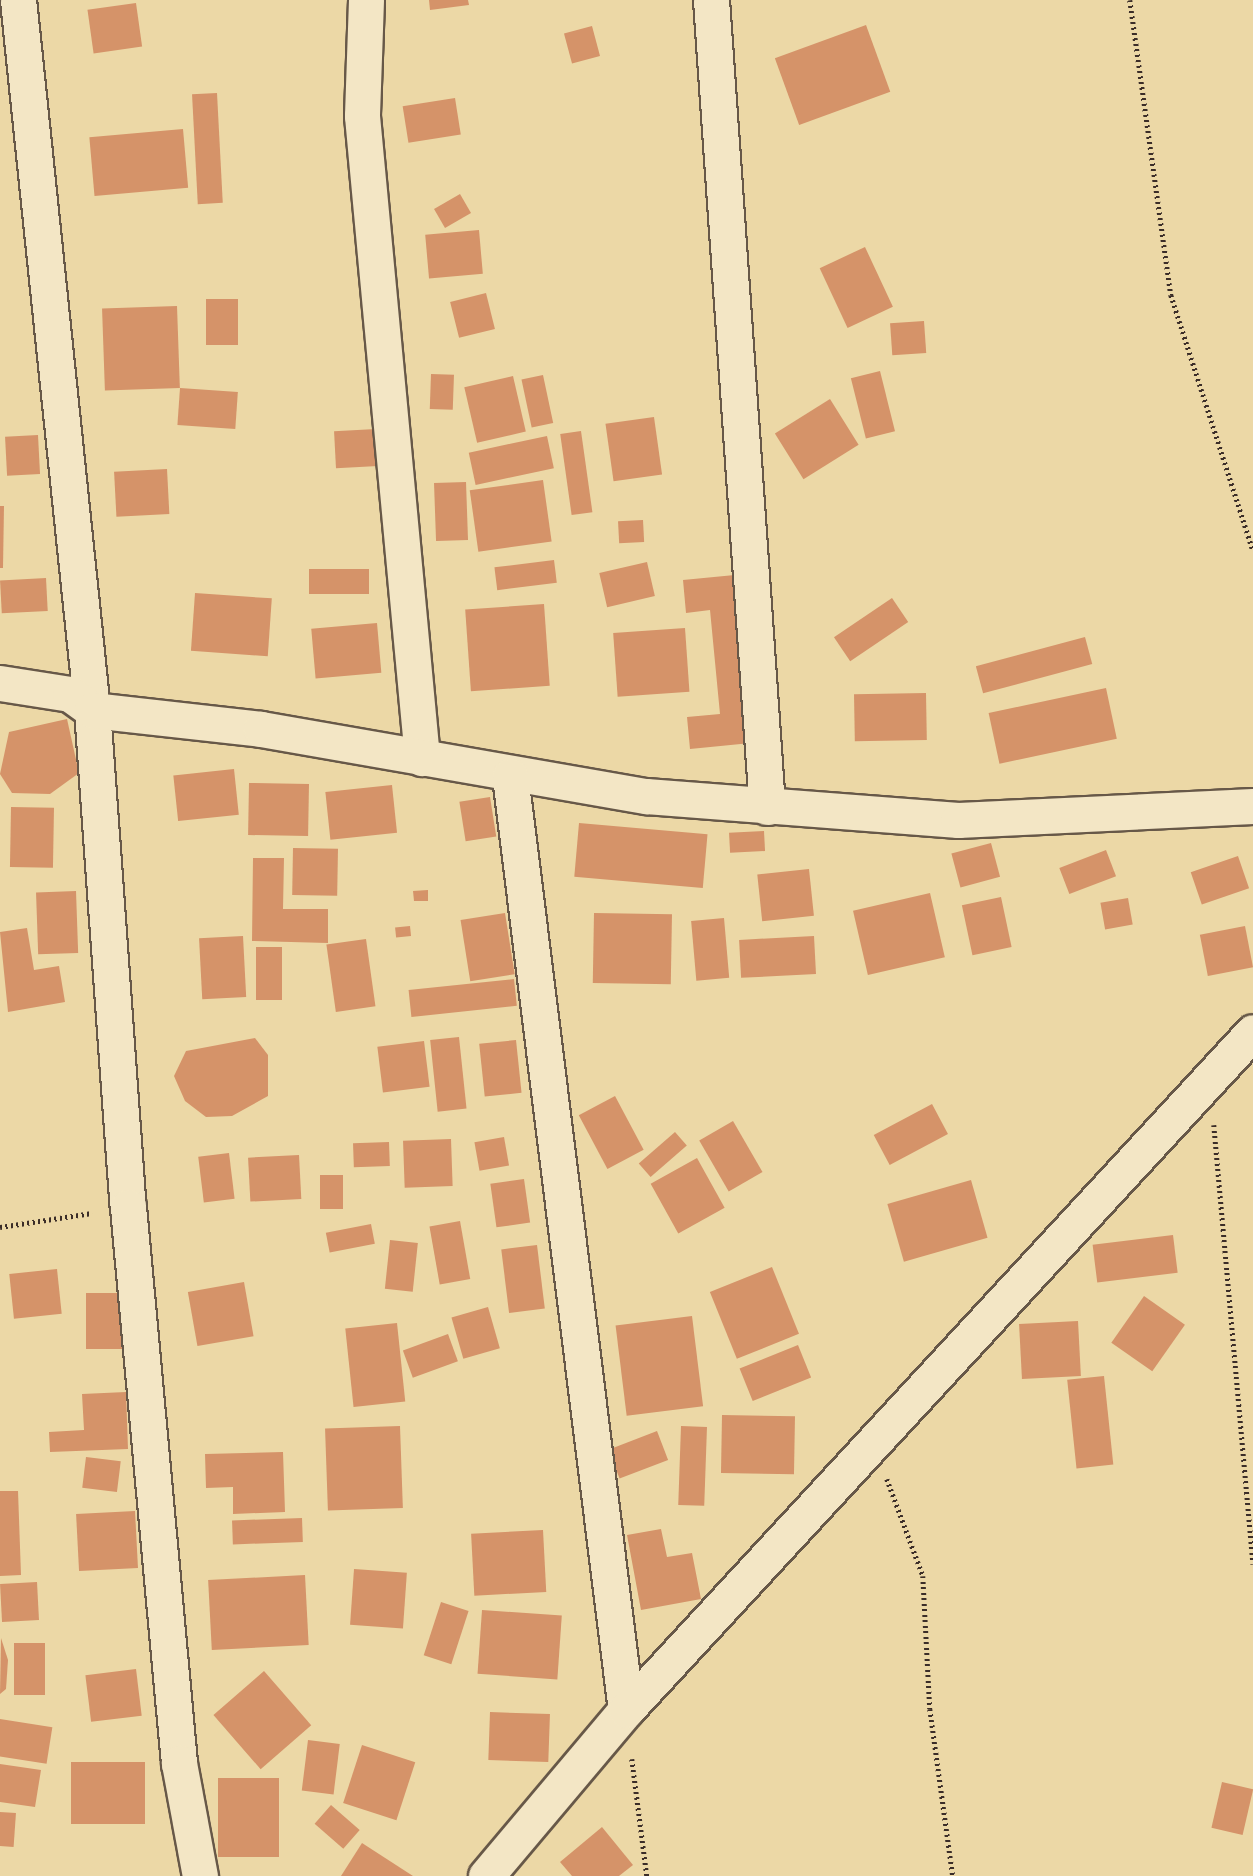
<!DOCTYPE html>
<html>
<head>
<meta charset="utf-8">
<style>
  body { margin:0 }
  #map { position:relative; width:1253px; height:1876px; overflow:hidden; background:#ecd8a6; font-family:"Sorts Mill Goudy",serif }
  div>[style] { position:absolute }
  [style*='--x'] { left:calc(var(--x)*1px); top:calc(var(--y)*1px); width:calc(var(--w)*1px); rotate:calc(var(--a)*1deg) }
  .building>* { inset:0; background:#d59369; transform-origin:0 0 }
  .path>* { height:4.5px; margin-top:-2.25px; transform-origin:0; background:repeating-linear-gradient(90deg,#3b2d28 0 2px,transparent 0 5.5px) }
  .roads { filter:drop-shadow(2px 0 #675848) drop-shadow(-2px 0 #675848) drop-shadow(0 2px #675848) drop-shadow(0 -2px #675848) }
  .minor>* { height:35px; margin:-17.5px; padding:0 17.5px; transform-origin:17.5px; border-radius:17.5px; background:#f3e6c5 }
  span { translate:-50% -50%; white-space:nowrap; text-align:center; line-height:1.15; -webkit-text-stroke:5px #f3e6c5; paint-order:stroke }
</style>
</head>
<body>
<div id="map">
  <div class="building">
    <div style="clip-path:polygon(429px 0,468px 0,469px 5px,430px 10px)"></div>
    <div style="left:136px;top:3px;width:44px;height:49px;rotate:82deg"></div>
    <div style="left:866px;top:25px;width:71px;height:97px;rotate:70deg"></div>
    <div style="left:592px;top:26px;width:31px;height:29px;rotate:75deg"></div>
    <div style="left:217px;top:93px;width:110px;height:25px;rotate:87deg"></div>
    <div style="left:455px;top:98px;width:37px;height:53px;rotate:81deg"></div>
    <div style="left:183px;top:129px;width:59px;height:94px;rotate:85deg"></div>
    <div style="left:460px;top:194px;width:22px;height:30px;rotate:60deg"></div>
    <div style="left:479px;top:230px;width:44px;height:54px;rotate:85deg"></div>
    <div style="left:865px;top:247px;width:66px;height:50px;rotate:65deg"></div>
    <div style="left:486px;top:293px;width:37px;height:37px;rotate:76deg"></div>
    <div style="left:206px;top:299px;width:32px;height:46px"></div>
    <div style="left:177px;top:306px;width:82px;height:75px;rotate:88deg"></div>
    <div style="left:924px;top:321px;width:32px;height:34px;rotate:86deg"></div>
    <div style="left:880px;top:371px;width:62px;height:30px;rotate:76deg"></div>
    <div style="left:431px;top:374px;width:23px;height:35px;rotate:2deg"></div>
    <div style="left:543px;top:375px;width:49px;height:22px;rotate:78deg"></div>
    <div style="left:513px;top:376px;width:57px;height:50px;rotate:77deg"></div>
    <div style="left:180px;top:388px;width:58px;height:37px;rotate:4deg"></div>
    <div style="left:830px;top:399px;width:54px;height:65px;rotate:58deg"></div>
    <div style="left:654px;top:417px;width:58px;height:49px;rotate:82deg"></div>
    <div style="left:376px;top:429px;width:37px;height:42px;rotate:87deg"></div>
    <div style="left:581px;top:431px;width:82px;height:21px;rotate:82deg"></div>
    <div style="left:38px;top:435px;width:39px;height:33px;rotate:87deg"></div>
    <div style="left:547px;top:436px;width:33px;height:80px;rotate:78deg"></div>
    <div style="left:167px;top:469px;width:45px;height:53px;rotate:87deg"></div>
    <div style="left:543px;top:480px;width:62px;height:74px;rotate:82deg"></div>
    <div style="left:466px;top:482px;width:58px;height:32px;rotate:88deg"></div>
    <div style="clip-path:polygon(0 506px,4px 506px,3px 568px,0 568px)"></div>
    <div style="left:643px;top:520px;width:22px;height:25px;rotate:87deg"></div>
    <div style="left:554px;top:560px;width:23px;height:60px;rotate:83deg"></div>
    <div style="left:647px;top:562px;width:35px;height:49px;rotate:77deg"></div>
    <div style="left:309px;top:569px;width:60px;height:25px"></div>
    <div style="clip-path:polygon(745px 574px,761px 742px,690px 749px,687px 717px,720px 714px,710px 610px,686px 613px,683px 580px)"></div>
    <div style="left:46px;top:578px;width:33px;height:46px;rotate:87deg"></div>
    <div style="left:195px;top:593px;width:77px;height:58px;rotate:4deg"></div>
    <div style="left:892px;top:598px;width:29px;height:70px;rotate:56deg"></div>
    <div style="left:544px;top:604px;width:82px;height:79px;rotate:86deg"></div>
    <div style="left:377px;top:623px;width:50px;height:66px;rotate:85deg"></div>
    <div style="left:685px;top:628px;width:64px;height:72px;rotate:86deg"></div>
    <div style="left:1085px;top:637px;width:28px;height:113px;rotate:75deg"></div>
    <div style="left:1106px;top:688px;width:52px;height:120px;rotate:78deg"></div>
    <div style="left:926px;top:693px;width:47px;height:72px;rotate:89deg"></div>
    <div style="clip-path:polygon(67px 719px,79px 773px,50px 794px,12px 793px,0 774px,9px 732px)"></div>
    <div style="left:234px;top:769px;width:46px;height:61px;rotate:84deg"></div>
    <div style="left:249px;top:783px;width:60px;height:52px;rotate:1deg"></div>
    <div style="left:392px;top:785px;width:48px;height:67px;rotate:84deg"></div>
    <div style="left:490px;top:797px;width:40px;height:31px;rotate:81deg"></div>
    <div style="left:11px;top:807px;width:43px;height:60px;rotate:1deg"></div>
    <div style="left:579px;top:823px;width:129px;height:54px;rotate:5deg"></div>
    <div style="left:764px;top:831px;width:20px;height:35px;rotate:87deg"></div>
    <div style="left:991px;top:843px;width:35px;height:41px;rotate:75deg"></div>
    <div style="left:293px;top:848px;width:45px;height:47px;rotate:1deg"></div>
    <div style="left:1106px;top:850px;width:28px;height:50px;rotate:69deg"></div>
    <div style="left:1238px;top:856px;width:34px;height:50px;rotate:71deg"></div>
    <div style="clip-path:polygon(253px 858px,284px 858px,283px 909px,328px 909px,328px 943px,252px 941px)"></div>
    <div style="left:809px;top:869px;width:47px;height:52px;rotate:84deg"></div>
    <div style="clip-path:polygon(428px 890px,428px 901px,414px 901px,413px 891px)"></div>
    <div style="left:76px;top:891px;width:62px;height:40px;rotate:88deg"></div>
    <div style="left:930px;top:893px;width:66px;height:79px;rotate:77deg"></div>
    <div style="left:1001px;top:897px;width:51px;height:40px;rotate:78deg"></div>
    <div style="left:1128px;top:898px;width:27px;height:28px;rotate:80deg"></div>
    <div style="left:505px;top:913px;width:62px;height:45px;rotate:81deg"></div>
    <div style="left:594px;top:913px;width:78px;height:70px;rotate:1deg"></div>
    <div style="left:724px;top:918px;width:60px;height:33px;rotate:85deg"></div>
    <div style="left:410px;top:926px;width:10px;height:15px;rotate:84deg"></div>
    <div style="left:1245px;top:926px;width:42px;height:46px;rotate:79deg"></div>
    <div style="clip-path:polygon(27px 928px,34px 970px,59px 966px,65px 1002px,8px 1012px,0 932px)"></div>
    <div style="left:243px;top:936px;width:61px;height:44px;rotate:87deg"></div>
    <div style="left:814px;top:936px;width:38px;height:75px;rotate:87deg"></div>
    <div style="left:366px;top:939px;width:68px;height:40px;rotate:82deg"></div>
    <div style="left:256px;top:947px;width:26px;height:53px"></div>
    <div style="left:514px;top:979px;width:27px;height:106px;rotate:84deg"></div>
    <div style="left:459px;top:1037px;width:72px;height:29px;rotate:84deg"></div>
    <div style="clip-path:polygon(255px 1038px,268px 1055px,268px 1096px,232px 1116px,206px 1117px,185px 1101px,174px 1076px,186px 1051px)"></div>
    <div style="left:516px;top:1040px;width:53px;height:37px;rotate:84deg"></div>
    <div style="left:424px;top:1041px;width:46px;height:47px;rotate:83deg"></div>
    <div style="left:615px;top:1096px;width:61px;height:41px;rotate:62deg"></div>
    <div style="left:932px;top:1104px;width:34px;height:66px;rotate:62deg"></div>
    <div style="left:733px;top:1121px;width:59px;height:39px;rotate:60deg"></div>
    <div style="left:675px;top:1132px;width:18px;height:48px;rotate:49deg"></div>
    <div style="left:504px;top:1137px;width:29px;height:30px;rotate:80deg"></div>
    <div style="left:451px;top:1139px;width:47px;height:48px;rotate:88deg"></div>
    <div style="left:389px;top:1142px;width:24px;height:36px;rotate:88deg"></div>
    <div style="left:229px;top:1153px;width:46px;height:31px;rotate:83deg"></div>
    <div style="left:299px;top:1155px;width:44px;height:51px;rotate:87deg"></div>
    <div style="left:697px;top:1158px;width:57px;height:53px;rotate:61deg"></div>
    <div style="left:320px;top:1175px;width:23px;height:34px"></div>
    <div style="left:524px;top:1179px;width:44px;height:34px;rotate:82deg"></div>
    <div style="left:971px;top:1180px;width:60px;height:87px;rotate:74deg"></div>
    <div style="left:460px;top:1221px;width:59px;height:31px;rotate:80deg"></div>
    <div style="left:371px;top:1224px;width:20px;height:46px;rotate:79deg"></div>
    <div style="left:1173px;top:1235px;width:38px;height:81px;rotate:83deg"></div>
    <div style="left:390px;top:1240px;width:28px;height:49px;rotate:6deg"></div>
    <div style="left:537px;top:1245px;width:64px;height:36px;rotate:83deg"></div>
    <div style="left:772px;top:1267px;width:72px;height:67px;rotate:68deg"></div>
    <div style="left:57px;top:1269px;width:45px;height:48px;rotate:84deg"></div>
    <div style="left:244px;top:1282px;width:55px;height:57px;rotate:80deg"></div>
    <div style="left:86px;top:1293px;width:36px;height:56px"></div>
    <div style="left:1144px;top:1296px;width:50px;height:57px;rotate:35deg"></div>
    <div style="left:488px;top:1307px;width:43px;height:38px;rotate:74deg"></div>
    <div style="left:692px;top:1316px;width:91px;height:77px;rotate:83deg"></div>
    <div style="left:1078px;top:1321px;width:55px;height:59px;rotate:87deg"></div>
    <div style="left:397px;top:1323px;width:79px;height:52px;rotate:84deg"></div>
    <div style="left:448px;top:1334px;width:29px;height:48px;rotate:70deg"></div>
    <div style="left:798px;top:1345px;width:35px;height:63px;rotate:68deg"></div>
    <div style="left:1104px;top:1376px;width:89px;height:37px;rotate:84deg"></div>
    <div style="clip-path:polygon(126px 1392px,128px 1449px,50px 1452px,49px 1432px,84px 1430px,82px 1394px)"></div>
    <div style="left:722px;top:1415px;width:73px;height:58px;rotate:1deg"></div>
    <div style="left:400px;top:1426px;width:82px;height:75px;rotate:88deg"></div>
    <div style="left:681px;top:1426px;width:26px;height:79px;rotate:2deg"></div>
    <div style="left:657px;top:1431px;width:31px;height:52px;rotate:69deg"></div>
    <div style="clip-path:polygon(283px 1452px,285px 1512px,233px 1514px,233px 1487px,206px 1488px,205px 1454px)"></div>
    <div style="left:86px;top:1457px;width:35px;height:31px;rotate:7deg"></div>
    <div style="clip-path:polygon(0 1491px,18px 1491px,21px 1575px,0 1576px)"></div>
    <div style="left:135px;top:1511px;width:57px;height:59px;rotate:87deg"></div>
    <div style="left:302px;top:1518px;width:24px;height:70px;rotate:88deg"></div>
    <div style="clip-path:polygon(661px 1529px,667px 1557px,692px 1553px,701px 1599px,641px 1610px,627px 1535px)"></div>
    <div style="left:543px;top:1530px;width:62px;height:72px;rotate:87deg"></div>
    <div style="left:354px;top:1569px;width:53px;height:56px;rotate:4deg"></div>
    <div style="left:305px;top:1575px;width:70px;height:97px;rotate:87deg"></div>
    <div style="left:37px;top:1582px;width:38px;height:37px;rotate:87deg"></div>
    <div style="left:441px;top:1602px;width:29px;height:56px;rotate:18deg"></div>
    <div style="left:482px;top:1610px;width:80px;height:64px;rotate:4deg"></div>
    <div style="clip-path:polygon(1px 1638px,8px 1660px,6px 1689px,0 1694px)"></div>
    <div style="left:14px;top:1643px;width:31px;height:52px"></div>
    <div style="left:136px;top:1669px;width:47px;height:51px;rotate:83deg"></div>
    <div style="left:264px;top:1671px;width:72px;height:67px;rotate:49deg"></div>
    <div style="left:490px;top:1712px;width:60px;height:48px;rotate:2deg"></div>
    <div style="left:0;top:1719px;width:53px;height:37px;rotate:9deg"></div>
    <div style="left:308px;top:1740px;width:32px;height:51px;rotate:7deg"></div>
    <div style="left:362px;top:1745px;width:56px;height:61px;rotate:18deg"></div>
    <div style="left:71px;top:1762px;width:74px;height:62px"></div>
    <div style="clip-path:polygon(0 1764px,41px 1770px,35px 1807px,0 1802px)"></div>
    <div style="left:218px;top:1778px;width:61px;height:79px"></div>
    <div style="left:1222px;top:1782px;width:32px;height:47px;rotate:13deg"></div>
    <div style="left:331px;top:1805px;width:38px;height:25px;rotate:41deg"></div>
    <div style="left:0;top:1812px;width:16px;height:34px;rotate:4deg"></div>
    <div style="clip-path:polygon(602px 1827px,633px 1865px,619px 1876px,572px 1876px,560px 1862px)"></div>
    <div style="clip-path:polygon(362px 1843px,413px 1876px,341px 1876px)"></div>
  </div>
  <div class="path">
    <div style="--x:1130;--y:0;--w:298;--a:82.1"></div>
    <div style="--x:1171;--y:295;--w:269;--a:72.2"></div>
    <div style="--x:1214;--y:1125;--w:441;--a:84.9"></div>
    <div style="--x:0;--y:1227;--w:93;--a:-8.7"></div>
    <div style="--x:887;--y:1479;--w:103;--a:69.6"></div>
    <div style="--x:923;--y:1576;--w:133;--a:87"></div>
    <div style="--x:930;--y:1709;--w:169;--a:82.2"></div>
    <div style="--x:632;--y:1759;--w:118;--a:82.7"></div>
  </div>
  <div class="roads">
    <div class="minor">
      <div style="--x:18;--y:0;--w:714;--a:84.05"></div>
      <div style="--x:92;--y:710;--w:498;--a:85.9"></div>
      <div style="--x:128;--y:1207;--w:558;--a:84.76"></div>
      <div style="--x:179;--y:1763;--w:115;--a:79.5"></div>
      <div style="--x:366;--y:0;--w:116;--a:92"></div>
      <div style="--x:362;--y:116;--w:645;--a:84.66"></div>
      <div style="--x:711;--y:0;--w:809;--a:86.03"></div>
      <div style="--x:0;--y:683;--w:71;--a:8.9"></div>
      <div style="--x:70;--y:694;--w:27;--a:36"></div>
      <div style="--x:92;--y:710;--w:170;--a:6.4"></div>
      <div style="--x:261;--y:729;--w:391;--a:9.9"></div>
      <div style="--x:646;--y:796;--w:313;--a:4.4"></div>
      <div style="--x:958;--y:820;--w:295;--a:-2.7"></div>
      <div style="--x:510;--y:776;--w:941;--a:82.92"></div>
      <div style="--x:486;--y:1876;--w:217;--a:-49.9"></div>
      <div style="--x:626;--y:1710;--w:923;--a:-47.24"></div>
    </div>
  </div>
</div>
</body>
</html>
